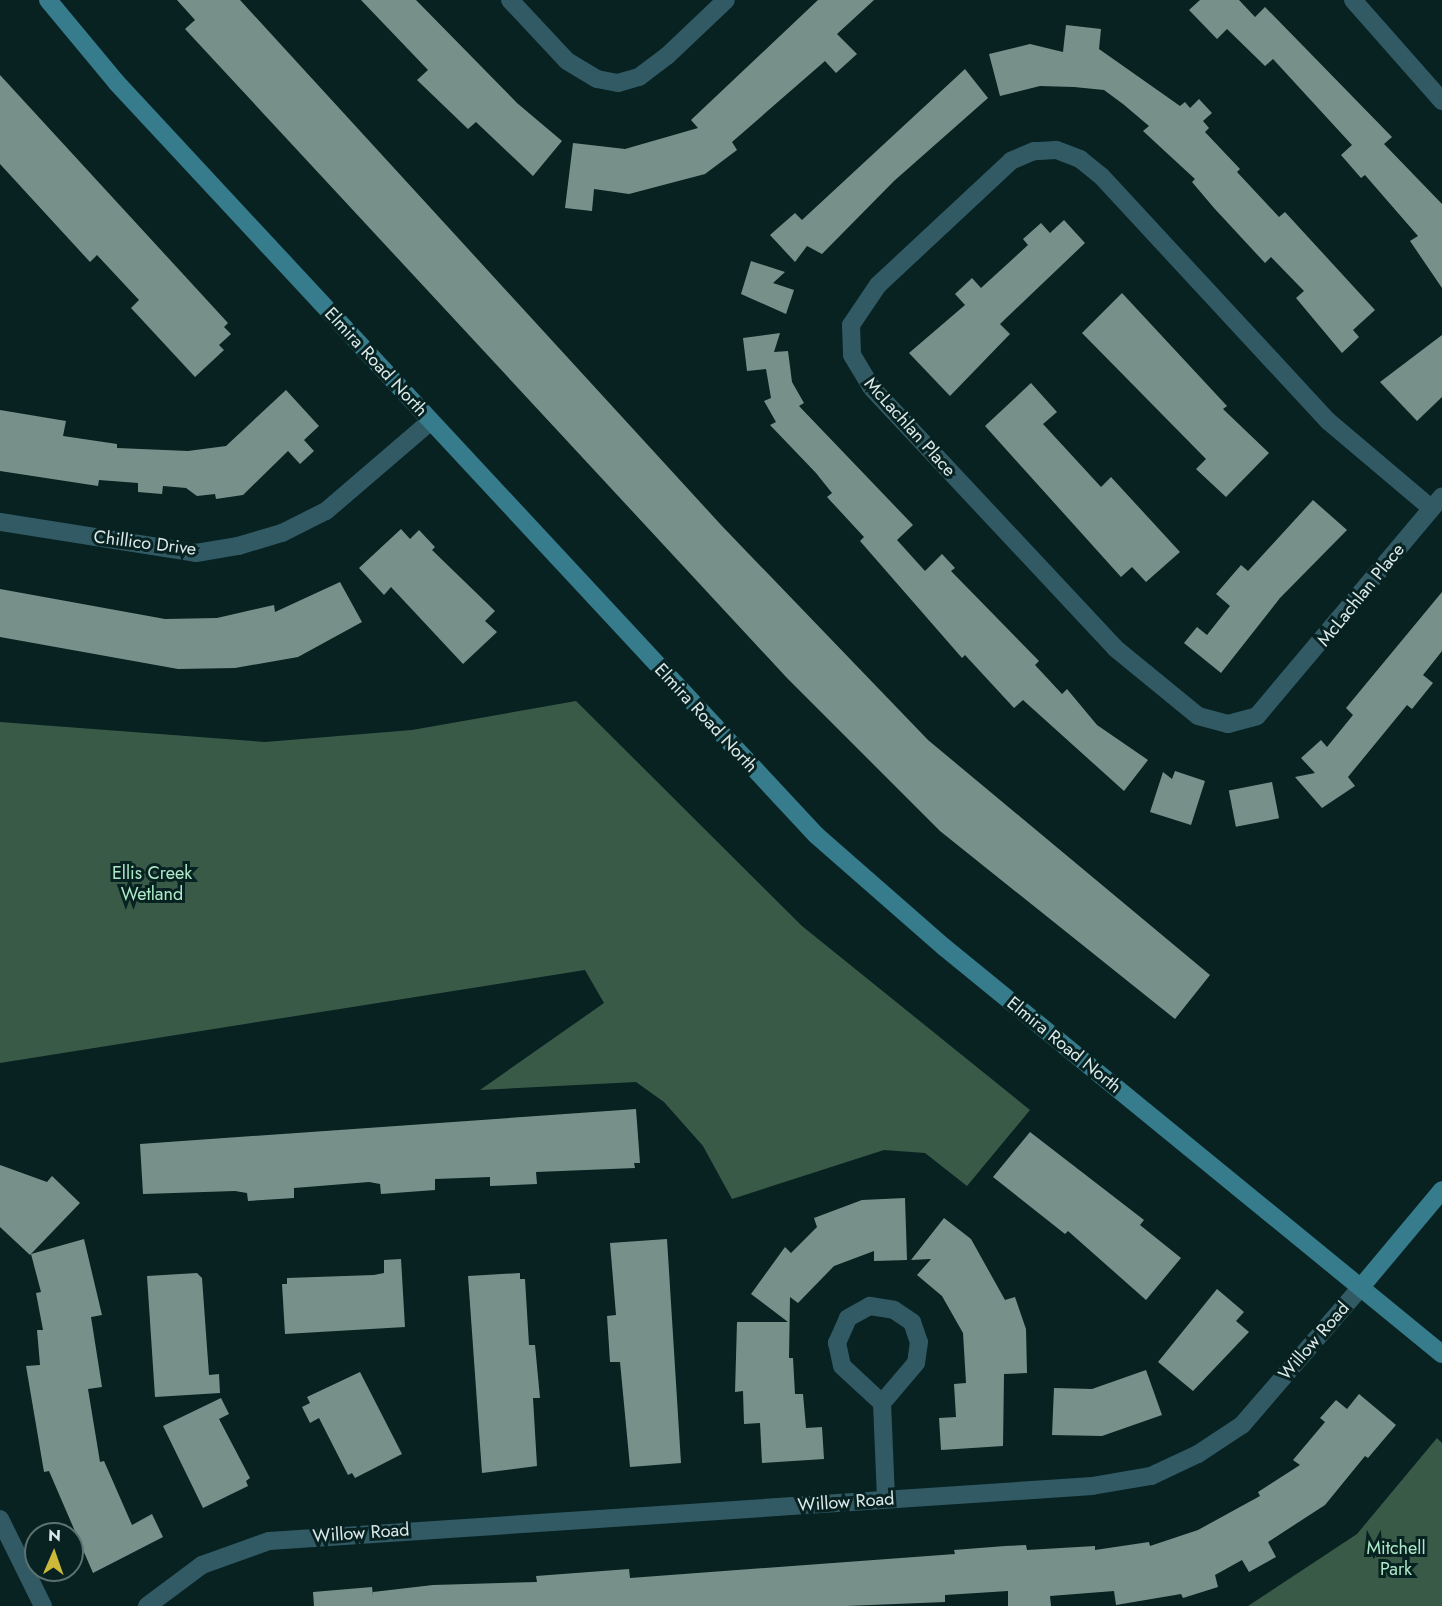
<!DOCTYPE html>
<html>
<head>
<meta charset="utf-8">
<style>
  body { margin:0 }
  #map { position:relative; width:1442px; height:1606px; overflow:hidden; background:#082222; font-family:Jost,sans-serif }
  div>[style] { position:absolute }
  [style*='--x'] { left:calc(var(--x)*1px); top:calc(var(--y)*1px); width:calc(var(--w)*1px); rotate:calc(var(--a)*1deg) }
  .forest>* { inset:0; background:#3a5a48 }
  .building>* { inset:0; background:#77918a; transform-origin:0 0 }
  .street>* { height:18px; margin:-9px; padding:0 9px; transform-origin:9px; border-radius:9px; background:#315a64 }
  .secondary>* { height:18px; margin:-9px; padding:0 9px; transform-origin:9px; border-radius:9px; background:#367c8c }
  span { translate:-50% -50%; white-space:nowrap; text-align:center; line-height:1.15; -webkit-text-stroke:6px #082222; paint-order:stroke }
  .street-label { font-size:18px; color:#dbeae9 }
  .park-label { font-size:18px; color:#aeeac7 }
  .north { position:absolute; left:24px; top:1522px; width:60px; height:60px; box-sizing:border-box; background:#082222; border:2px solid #5c7272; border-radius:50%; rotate:2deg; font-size:16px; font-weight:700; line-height:24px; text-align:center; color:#dbeae9 }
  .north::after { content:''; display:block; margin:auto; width:21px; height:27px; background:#ccb939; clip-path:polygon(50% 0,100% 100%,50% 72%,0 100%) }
</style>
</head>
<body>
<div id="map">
  <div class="forest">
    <div style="clip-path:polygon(576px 701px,802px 926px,1030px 1110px,967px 1186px,925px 1153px,884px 1150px,732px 1199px,703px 1146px,664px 1102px,636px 1082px,480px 1090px,604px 1003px,585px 970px,0 1063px,0 722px,265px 742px,412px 730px)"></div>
    <div style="clip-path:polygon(1437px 1438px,1442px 1443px,1442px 1606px,1248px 1606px,1357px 1534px)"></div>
  </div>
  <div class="building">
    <div style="clip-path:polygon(177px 0,240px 0,722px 526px,928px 740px,1210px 975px,1175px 1019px,940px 831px,787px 678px,185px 29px,195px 20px)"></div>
    <div style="clip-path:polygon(361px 0,416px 0,517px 103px,562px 141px,533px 176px,476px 122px,468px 129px,417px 80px,428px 70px)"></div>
    <div style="clip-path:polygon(818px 0,874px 0,837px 34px,857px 54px,836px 73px,825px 61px,732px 142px,737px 150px,705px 174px,629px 194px,594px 189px,592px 211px,565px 208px,573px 143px,625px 149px,698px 128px,691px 120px)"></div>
    <div style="clip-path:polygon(1200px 0,1239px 0,1255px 17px,1265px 7px,1392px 137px,1384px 144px,1442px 204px,1442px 288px,1410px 241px,1418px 236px,1365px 175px,1361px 178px,1341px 155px,1352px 145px,1273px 59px,1265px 66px,1227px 29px,1217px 39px,1189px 10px)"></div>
    <div style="clip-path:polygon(1066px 25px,1101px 29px,1099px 49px,1180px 106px,1185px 102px,1190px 108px,1199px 99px,1212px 113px,1203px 121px,1209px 128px,1205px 132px,1240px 169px,1237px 172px,1279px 217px,1285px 212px,1375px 310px,1353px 330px,1359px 337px,1342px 353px,1296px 298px,1304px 291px,1271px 257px,1265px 263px,1214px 208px,1192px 182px,1195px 179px,1143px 131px,1149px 126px,1123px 104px,1104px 90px,1074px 87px,1040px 86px,1000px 96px,989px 54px,1030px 44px,1063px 52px)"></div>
    <div style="clip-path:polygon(965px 69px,988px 98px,894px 181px,822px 254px,807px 246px,795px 262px,770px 235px,795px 213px,802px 220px)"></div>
    <div style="clip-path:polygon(0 75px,228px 323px,224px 327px,231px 334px,219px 345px,224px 350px,195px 377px,131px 308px,139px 300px,97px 255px,90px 262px,0 164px)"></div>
    <div style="clip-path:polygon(1064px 220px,1085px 243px,1000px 324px,1010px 334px,950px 396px,909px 353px,965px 305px,955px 294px,972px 278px,981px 288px,1028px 245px,1023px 239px,1041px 223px,1050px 233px)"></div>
    <div style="clip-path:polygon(751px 261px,785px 272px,773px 283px,794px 290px,786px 314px,741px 294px)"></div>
    <div style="clip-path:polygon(1122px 293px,1227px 406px,1223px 409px,1269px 453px,1226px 497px,1196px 469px,1206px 459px,1082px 333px)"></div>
    <div style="clip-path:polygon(780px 333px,774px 352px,788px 351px,792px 382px,804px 403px,799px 406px,913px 525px,897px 540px,925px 571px,942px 554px,955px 568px,951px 571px,1039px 661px,1035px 665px,1062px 694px,1067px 689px,1097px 725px,1148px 760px,1124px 791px,1023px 700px,1014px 708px,965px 655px,962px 658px,860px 541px,864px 537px,827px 497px,832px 493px,816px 473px,770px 425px,776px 422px,764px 401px,771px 398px,766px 369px,747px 371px,743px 338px)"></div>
    <div style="clip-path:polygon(1442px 335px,1442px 397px,1417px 421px,1380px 382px)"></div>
    <div style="clip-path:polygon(1031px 383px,1057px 412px,1043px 424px,1101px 487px,1111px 477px,1180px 552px,1146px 582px,1132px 567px,1121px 577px,985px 426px)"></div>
    <div style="clip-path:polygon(286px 390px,319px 426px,304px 440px,314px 451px,300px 464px,288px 451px,243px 495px,216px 499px,215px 494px,197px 496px,186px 488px,163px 486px,162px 494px,138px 492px,138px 483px,99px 480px,98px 486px,0 471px,0 410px,66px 421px,63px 436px,117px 444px,117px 448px,188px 451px,226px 446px)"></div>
    <div style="clip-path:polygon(1313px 500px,1347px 530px,1280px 598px,1221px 673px,1184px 643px,1197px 627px,1207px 635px,1230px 606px,1216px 594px,1241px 565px,1248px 571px)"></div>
    <div style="clip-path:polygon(401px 529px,410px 539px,419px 530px,435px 547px,432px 550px,495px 611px,485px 621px,497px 632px,463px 664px,391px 587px,384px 595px,359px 568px)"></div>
    <div style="clip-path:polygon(340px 582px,362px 622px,298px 657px,235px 668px,178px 669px,0 637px,0 589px,165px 619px,217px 618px,274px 605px,275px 612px)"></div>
    <div style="clip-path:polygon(1442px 592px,1442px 651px,1423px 675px,1433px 683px,1412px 709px,1407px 705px,1348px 777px,1355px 786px,1322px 808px,1295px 777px,1315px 773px,1301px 758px,1321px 740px,1327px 747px,1353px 715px,1346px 708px)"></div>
    <div style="clip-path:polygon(1175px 771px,1205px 781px,1191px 825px,1150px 812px,1163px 772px,1172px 779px)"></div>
    <div style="left:1272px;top:782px;width:37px;height:44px;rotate:79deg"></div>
    <div style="clip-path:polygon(636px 1109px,640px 1163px,634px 1163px,635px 1168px,536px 1172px,537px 1184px,490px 1186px,490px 1177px,435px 1179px,435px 1190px,381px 1194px,380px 1184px,369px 1182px,294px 1188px,294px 1198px,248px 1201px,247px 1193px,235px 1191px,143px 1194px,140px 1144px)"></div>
    <div style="clip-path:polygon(1030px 1132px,1144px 1220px,1140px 1225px,1181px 1258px,1146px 1300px,1068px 1231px,1065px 1234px,993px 1177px)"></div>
    <div style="clip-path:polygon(0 1165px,47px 1182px,52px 1176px,80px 1203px,30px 1255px,0 1227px)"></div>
    <div style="clip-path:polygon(905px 1198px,907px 1260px,874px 1261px,874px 1251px,834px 1266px,798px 1303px,790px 1297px,789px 1358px,793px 1358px,795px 1394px,803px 1394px,806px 1428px,822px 1427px,824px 1459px,762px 1463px,760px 1423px,744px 1424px,743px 1391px,735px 1392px,737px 1322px,788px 1322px,751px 1294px,785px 1247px,791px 1253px,817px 1227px,814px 1218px,862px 1200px)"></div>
    <div style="clip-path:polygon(944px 1218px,971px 1239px,1005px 1300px,1015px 1297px,1026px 1329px,1027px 1373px,1004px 1374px,1003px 1446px,941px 1450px,939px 1418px,956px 1417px,954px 1384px,966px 1383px,963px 1333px,942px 1296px,917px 1275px,931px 1259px,911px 1260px)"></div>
    <div style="clip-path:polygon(84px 1239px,102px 1315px,91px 1317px,102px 1387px,88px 1389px,100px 1462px,104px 1461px,132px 1525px,152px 1514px,163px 1537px,93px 1573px,49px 1471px,44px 1472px,26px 1366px,40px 1365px,37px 1330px,43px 1330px,36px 1293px,41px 1292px,31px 1254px)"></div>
    <div style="clip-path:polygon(667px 1239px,681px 1463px,630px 1467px,620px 1362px,610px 1362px,607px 1316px,616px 1315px,610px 1243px)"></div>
    <div style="clip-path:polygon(401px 1259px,405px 1327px,285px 1334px,282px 1284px,287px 1284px,287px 1278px,374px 1275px,384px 1273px,384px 1260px)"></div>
    <div style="clip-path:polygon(197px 1273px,202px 1278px,209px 1375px,219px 1374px,220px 1393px,155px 1397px,147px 1276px)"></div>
    <div style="clip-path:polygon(520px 1273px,520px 1279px,525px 1279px,529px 1345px,535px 1345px,540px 1398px,533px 1398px,537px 1466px,482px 1473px,468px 1276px)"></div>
    <div style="clip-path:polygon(1217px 1289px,1244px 1312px,1236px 1321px,1249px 1332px,1193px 1391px,1158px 1362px)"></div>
    <div style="clip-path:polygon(1146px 1370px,1162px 1415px,1102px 1436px,1052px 1435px,1054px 1388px,1092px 1389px)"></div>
    <div style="clip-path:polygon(360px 1372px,402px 1454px,355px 1478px,352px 1473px,348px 1475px,319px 1418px,310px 1423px,302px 1407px,310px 1403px,307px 1397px)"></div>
    <div style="clip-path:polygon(1359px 1394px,1396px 1425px,1368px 1458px,1365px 1456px,1325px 1505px,1268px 1542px,1276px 1557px,1249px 1572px,1242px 1560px,1215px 1575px,1218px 1587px,1183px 1598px,1181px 1594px,1116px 1605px,1114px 1591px,1050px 1596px,1051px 1606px,1008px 1606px,1008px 1591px,945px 1595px,945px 1602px,846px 1606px,314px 1606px,313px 1592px,372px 1587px,373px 1595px,373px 1592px,433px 1585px,537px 1582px,536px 1576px,629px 1569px,630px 1578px,955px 1554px,954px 1550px,1005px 1546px,1026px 1545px,1027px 1550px,1095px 1546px,1095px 1550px,1149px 1542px,1150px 1546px,1198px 1530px,1260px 1496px,1258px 1492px,1300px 1465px,1293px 1460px,1325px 1422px,1320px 1418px,1336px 1400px,1347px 1409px)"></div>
    <div style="clip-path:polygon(221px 1398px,229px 1414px,219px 1419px,250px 1478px,246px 1481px,248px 1486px,203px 1508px,163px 1426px)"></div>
  </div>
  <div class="street">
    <div style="--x:510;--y:0;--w:83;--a:46.9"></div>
    <div style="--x:567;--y:61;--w:35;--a:31"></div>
    <div style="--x:597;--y:79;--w:21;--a:11"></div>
    <div style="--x:618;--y:83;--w:22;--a:-16"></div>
    <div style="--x:639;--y:77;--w:35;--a:-37"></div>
    <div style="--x:667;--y:56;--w:81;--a:-43.5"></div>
    <div style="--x:1353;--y:0;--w:135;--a:48.6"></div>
    <div style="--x:1431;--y:508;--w:135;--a:-139.8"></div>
    <div style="--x:1328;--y:421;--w:334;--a:-132.8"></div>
    <div style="--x:1101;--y:176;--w:27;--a:-141"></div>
    <div style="--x:1080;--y:159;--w:26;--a:-159"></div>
    <div style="--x:1056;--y:150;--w:22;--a:177"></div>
    <div style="--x:1034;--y:151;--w:25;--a:157"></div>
    <div style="--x:1011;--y:161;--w:182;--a:137"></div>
    <div style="--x:878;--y:285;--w:48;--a:124"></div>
    <div style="--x:851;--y:325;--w:30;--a:88"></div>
    <div style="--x:852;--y:355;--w:37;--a:59"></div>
    <div style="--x:871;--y:387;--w:357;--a:46.9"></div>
    <div style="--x:1115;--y:648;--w:107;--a:39.3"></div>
    <div style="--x:1198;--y:716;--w:31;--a:15"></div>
    <div style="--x:1228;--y:724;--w:30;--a:-15"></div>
    <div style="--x:1257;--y:716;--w:287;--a:-49.9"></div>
    <div style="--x:0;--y:522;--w:198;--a:9"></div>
    <div style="--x:196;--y:553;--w:43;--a:-9.5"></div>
    <div style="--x:238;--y:546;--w:46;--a:-16.5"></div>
    <div style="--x:282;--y:533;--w:49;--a:-26.6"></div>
    <div style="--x:326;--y:511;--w:138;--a:-40.6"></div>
    <div style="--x:882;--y:1403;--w:54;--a:-137.2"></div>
    <div style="--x:842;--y:1366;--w:24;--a:-102"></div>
    <div style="--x:837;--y:1343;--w:27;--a:-66"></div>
    <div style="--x:848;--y:1318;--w:25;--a:-29"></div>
    <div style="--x:870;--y:1306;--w:24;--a:9"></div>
    <div style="--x:894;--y:1310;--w:22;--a:34"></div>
    <div style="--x:912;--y:1322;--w:21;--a:71"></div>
    <div style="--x:919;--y:1342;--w:21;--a:98"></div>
    <div style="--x:916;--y:1363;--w:52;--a:130.4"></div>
    <div style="--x:882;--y:1403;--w:96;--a:87.6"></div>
    <div style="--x:0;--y:1519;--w:97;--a:63.7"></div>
    <div style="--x:147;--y:1606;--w:69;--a:-36.7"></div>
    <div style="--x:202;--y:1565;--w:71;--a:-19.7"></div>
    <div style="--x:269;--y:1541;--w:825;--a:-3.82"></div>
    <div style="--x:1092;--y:1486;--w:60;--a:-9.6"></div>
    <div style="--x:1151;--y:1476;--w:52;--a:-25.1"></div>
    <div style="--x:1198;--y:1454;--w:53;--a:-33.4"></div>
    <div style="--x:1242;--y:1425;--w:182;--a:-49.2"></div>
  </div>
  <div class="secondary">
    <div style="--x:48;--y:0;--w:107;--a:50.3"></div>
    <div style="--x:116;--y:82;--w:1028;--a:47.09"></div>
    <div style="--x:816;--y:835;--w:170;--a:41.2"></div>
    <div style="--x:944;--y:947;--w:643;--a:39.26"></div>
    <div style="--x:1361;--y:1287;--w:126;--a:-50.1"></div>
  </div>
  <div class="street-label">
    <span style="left:376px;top:362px;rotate:47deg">Elmira Road North</span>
    <span style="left:910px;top:427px;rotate:48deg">McLachlan Place</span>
    <span style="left:145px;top:543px;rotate:7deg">Chillico Drive</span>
    <span style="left:1361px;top:595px;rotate:-51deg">McLachlan Place</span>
    <span style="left:706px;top:718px;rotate:47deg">Elmira Road North</span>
    <span style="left:1064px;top:1045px;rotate:39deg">Elmira Road North</span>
    <span style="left:1314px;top:1341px;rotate:-49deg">Willow Road</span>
    <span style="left:846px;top:1502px;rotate:-4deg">Willow Road</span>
    <span style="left:361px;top:1533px;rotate:-4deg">Willow Road</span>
  </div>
  <div class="park-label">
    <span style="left:152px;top:884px">Ellis Creek<br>Wetland</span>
    <span style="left:1396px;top:1559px">Mitchell<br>Park</span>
  </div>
  <div class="north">N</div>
</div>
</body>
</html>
